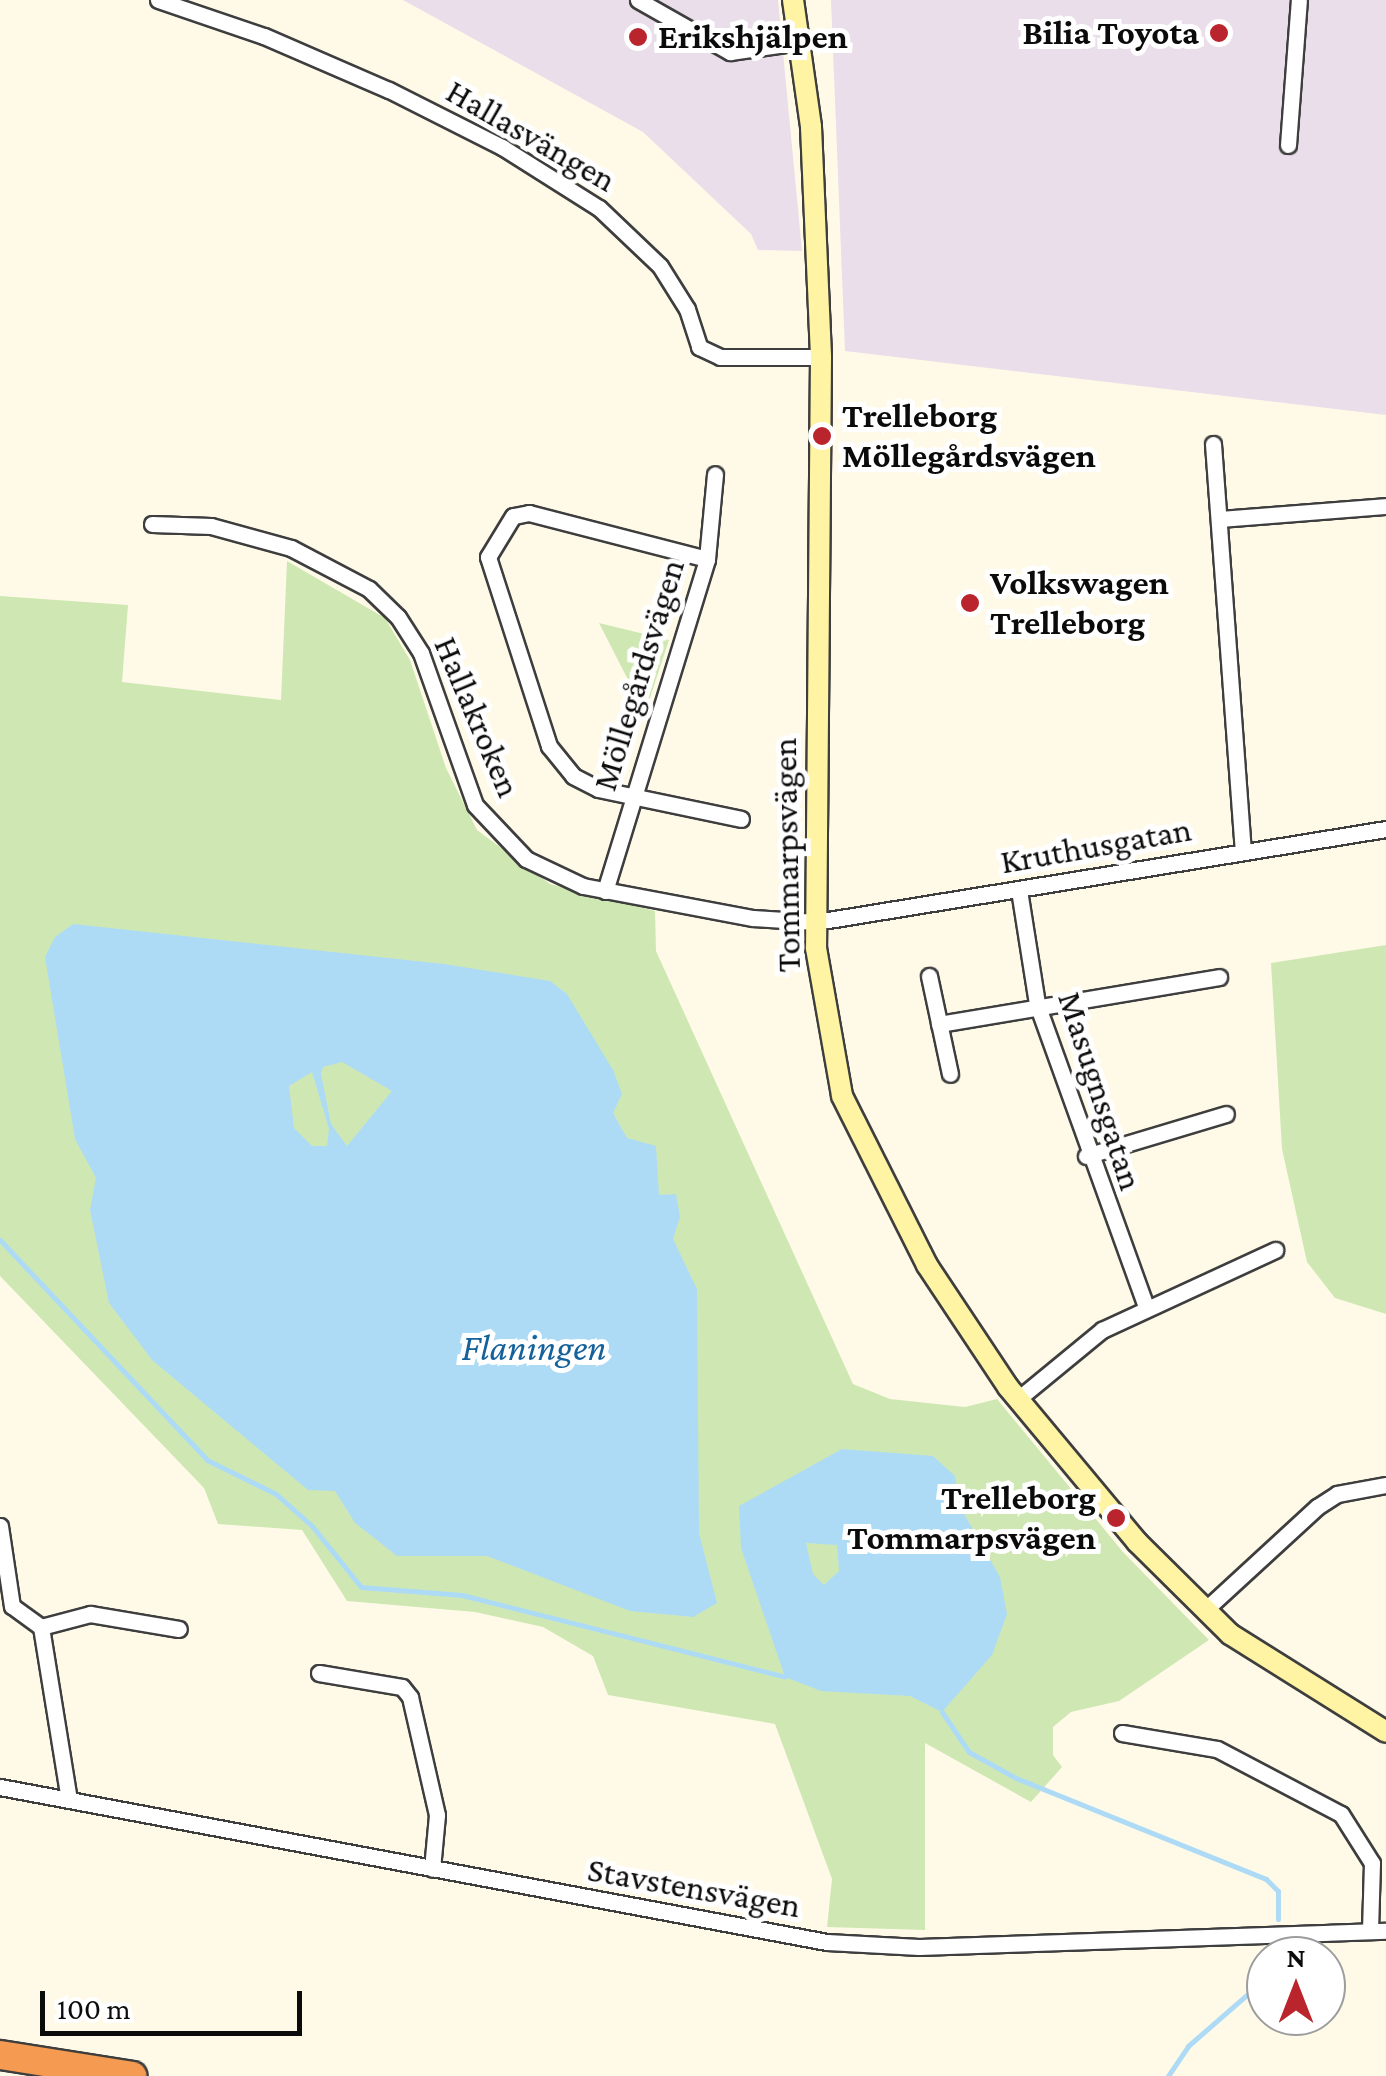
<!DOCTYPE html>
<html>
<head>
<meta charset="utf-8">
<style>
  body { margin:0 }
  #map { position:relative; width:1386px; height:2076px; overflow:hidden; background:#fffae8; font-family:"Crimson Pro",serif }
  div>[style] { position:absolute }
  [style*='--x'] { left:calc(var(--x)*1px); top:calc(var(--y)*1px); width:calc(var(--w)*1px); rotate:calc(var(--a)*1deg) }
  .industrial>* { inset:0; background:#e9deea }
  .green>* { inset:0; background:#cfe8b3 }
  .water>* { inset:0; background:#addbf6 }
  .stream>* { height:5px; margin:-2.5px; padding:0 2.5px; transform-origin:2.5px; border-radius:2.5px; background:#addbf6 }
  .roads { filter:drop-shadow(2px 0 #3e3e3e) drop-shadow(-2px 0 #3e3e3e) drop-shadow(0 2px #3e3e3e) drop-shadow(0 -2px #3e3e3e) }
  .street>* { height:15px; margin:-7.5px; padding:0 7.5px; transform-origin:7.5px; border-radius:7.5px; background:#fff }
  .secondary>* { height:20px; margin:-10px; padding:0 10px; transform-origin:10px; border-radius:10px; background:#fff4a3 }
  .highway>* { height:28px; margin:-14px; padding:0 14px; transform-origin:14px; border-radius:14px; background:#f59a51 }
  .dots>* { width:28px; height:28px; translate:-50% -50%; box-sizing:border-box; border:5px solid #fff; border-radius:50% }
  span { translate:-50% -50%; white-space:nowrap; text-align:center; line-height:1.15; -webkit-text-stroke:10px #fff; paint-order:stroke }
  .poi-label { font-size:35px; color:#0b0b0b; font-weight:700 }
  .right { translate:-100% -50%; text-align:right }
  .left { translate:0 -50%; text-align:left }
  .street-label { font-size:35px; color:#0b0b0b }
  .water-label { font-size:38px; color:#15629b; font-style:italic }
  .north { position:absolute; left:1246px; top:1936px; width:100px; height:100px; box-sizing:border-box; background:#fff; border:2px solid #9d9d9d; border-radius:50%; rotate:0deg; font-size:28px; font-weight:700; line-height:40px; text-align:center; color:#0b0b0b }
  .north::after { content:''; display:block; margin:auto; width:35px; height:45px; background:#ba242c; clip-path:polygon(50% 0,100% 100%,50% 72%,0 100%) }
  .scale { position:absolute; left:40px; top:1991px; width:262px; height:45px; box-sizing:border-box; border:5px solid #0b0b0b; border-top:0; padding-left:12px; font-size:30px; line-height:35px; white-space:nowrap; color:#0b0b0b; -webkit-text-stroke:8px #fff; paint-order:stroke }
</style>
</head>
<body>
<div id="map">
  <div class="industrial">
    <div style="clip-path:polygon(403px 0,778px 0,802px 251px,758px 250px,751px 234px,643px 132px)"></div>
    <div style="clip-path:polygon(831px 0,1386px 0,1386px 415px,845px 351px)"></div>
  </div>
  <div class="green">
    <div style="clip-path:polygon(287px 561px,385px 618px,410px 660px,446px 768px,477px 830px,550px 884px,655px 911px,656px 951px,853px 1384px,890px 1399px,965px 1407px,997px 1399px,1123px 1552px,1209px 1640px,1119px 1701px,1071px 1712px,1053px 1727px,1053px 1755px,1062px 1767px,1031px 1802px,925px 1743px,925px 1930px,827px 1927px,832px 1879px,775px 1724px,608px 1695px,593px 1656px,543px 1627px,475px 1612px,347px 1601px,302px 1530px,218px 1524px,204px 1488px,0 1276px,0 596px,128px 605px,122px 682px,281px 700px)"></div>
    <div style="clip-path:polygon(599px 623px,669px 640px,645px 713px)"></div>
    <div style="clip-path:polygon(1386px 945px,1386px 1314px,1335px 1298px,1307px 1262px,1282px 1149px,1271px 963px)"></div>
  </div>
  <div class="water">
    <div style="clip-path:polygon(evenodd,73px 924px,444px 964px,550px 981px,567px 994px,613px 1070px,622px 1094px,613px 1113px,627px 1138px,656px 1146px,659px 1195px,676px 1194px,680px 1217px,673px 1239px,697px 1289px,699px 1533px,717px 1603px,693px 1617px,630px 1611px,487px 1556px,397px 1556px,355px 1523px,335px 1491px,308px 1490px,152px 1360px,109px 1303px,90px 1210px,96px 1178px,75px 1139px,45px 957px,55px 937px,73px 924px,342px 1062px,392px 1091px,347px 1146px,331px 1124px,321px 1074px,323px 1067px,342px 1062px,73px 924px,312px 1072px,329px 1129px,327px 1146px,312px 1146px,294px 1128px,289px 1086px,312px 1072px)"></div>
    <div style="clip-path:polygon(evenodd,842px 1449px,933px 1456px,955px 1476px,959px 1505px,1000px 1577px,1007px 1614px,992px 1655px,942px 1712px,910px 1696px,821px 1691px,785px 1677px,741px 1548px,739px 1506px,842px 1449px,806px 1543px,837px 1545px,839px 1571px,824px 1585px,813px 1574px,806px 1543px)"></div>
  </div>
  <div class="stream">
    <div style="--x:0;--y:1240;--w:302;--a:46.7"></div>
    <div style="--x:207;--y:1460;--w:77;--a:26.2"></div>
    <div style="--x:276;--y:1494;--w:48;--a:41.6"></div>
    <div style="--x:312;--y:1526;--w:78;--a:51.2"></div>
    <div style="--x:361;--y:1587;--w:101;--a:4.5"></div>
    <div style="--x:462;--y:1595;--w:333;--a:14.2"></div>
    <div style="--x:942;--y:1712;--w:48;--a:56"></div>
    <div style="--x:969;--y:1752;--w:54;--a:29"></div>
    <div style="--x:1016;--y:1778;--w:270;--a:22"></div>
    <div style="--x:1266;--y:1879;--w:17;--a:45"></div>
    <div style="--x:1278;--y:1891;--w:28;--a:90"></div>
    <div style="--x:1276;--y:1956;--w:2;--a:-90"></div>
    <div style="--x:1168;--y:2076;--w:36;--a:-56"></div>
    <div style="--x:1188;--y:2046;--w:103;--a:-41.1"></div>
  </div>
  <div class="roads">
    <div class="street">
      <div style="--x:158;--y:0;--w:112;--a:18.8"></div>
      <div style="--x:264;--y:36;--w:136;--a:23.4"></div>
      <div style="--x:389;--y:90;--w:127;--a:26.8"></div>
      <div style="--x:502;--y:147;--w:115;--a:32.2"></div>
      <div style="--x:599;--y:208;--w:84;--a:43.6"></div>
      <div style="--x:660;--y:266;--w:51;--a:57.9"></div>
      <div style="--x:687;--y:309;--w:40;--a:72"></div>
      <div style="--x:699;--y:347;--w:23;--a:25"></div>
      <div style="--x:720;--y:357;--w:101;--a:0"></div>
      <div style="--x:638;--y:0;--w:106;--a:29.5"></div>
      <div style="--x:730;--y:52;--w:70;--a:-8.2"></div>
      <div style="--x:1288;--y:145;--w:145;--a:-85.7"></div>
      <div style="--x:1213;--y:444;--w:408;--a:85.8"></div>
      <div style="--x:1221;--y:519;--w:166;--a:-4.5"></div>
      <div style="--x:152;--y:524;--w:59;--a:1.9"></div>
      <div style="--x:211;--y:526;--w:83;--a:15.4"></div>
      <div style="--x:291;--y:548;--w:88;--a:27.7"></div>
      <div style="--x:369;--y:589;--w:40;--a:44"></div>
      <div style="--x:398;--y:617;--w:43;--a:57.4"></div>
      <div style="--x:421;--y:653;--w:161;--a:70.4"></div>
      <div style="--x:475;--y:805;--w:74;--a:46.6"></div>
      <div style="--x:526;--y:859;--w:63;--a:25.3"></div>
      <div style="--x:583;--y:886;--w:173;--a:10.7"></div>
      <div style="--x:753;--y:918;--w:63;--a:3.6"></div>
      <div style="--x:816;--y:922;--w:578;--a:-9.27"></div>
      <div style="--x:707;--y:559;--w:184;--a:-165.5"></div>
      <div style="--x:529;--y:513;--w:16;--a:169"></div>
      <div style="--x:513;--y:516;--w:48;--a:121.4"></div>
      <div style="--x:488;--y:557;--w:199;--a:72.1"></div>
      <div style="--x:549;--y:746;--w:38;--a:51"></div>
      <div style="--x:573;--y:776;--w:28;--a:27"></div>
      <div style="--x:598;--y:789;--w:146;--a:11.8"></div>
      <div style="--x:1019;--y:890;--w:115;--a:81"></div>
      <div style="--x:1037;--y:1004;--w:321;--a:70.2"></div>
      <div style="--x:605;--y:891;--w:347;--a:-72.9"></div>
      <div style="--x:707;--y:559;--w:85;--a:-84.6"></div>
      <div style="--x:929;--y:976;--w:100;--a:77.9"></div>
      <div style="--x:939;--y:1024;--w:284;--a:-9.5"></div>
      <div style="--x:1086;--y:1156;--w:146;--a:-16.7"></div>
      <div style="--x:1018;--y:1399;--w:109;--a:-39.4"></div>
      <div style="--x:1102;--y:1330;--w:191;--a:-24.8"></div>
      <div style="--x:0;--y:1526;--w:81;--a:81.5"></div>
      <div style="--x:12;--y:1606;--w:36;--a:36"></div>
      <div style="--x:41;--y:1627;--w:51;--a:-14.9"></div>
      <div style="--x:90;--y:1614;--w:90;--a:9.6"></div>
      <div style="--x:1205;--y:1610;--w:152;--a:-42.6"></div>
      <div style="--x:1317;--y:1507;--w:24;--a:-33"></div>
      <div style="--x:1337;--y:1494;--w:50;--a:-10.4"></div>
      <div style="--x:41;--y:1627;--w:175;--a:80.8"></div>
      <div style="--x:319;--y:1673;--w:84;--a:9.6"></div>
      <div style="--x:402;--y:1687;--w:13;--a:51"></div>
      <div style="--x:410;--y:1697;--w:121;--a:77.1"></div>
      <div style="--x:437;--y:1815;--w:54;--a:95.3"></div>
      <div style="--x:1122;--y:1733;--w:96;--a:9.6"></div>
      <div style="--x:1217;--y:1749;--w:140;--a:27.7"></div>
      <div style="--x:1341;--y:1814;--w:58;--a:57.7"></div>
      <div style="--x:1372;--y:1863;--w:68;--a:91.7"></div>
      <div style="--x:0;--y:1787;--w:841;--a:10.62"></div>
      <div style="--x:827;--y:1942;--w:92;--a:3.1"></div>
      <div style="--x:919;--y:1947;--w:467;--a:-2"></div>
    </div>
    <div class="secondary">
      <div style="--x:793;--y:0;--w:128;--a:81.9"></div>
      <div style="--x:811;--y:127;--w:230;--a:87.5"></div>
      <div style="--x:821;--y:357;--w:591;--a:90.48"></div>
      <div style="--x:816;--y:948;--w:150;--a:80"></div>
      <div style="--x:842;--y:1096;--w:189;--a:63.3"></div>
      <div style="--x:927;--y:1265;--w:146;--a:56.4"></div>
      <div style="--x:1008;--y:1387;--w:202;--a:50.2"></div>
      <div style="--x:1137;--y:1542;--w:131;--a:44.7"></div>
      <div style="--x:1230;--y:1634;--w:184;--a:32.1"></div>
    </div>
    <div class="highway">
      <div style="--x:0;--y:2055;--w:134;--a:9"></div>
    </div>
  </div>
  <div class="dots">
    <div style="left:1219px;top:33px;background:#ba242c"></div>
    <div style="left:638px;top:37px;background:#ba242c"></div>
    <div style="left:822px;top:436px;background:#ba242c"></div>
    <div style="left:970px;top:603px;background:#ba242c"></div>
    <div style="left:1116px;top:1518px;background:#ba242c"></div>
  </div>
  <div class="poi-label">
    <span class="right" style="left:1199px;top:33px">Bilia Toyota</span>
    <span class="left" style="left:658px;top:37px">Erikshjälpen</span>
    <span class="left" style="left:842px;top:436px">Trelleborg<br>Möllegårdsvägen</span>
    <span class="left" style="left:990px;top:603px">Volkswagen<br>Trelleborg</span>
    <span class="right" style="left:1096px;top:1518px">Trelleborg<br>Tommarpsvägen</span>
  </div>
  <div class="street-label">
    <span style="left:531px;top:136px;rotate:30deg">Hallasvängen</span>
    <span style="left:639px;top:675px;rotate:-73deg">Möllegårdsvägen</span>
    <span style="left:477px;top:717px;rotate:67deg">Hallakroken</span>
    <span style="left:1096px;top:846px;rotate:-10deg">Kruthusgatan</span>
    <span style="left:787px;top:855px;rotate:-91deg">Tommarpsvägen</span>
    <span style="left:1100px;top:1091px;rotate:72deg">Masugnsgatan</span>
    <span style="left:694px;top:1888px;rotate:10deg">Stavstensvägen</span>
  </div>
  <div class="water-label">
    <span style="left:534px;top:1348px">Flaningen</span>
  </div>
  <div class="north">N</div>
  <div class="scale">100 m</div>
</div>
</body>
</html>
